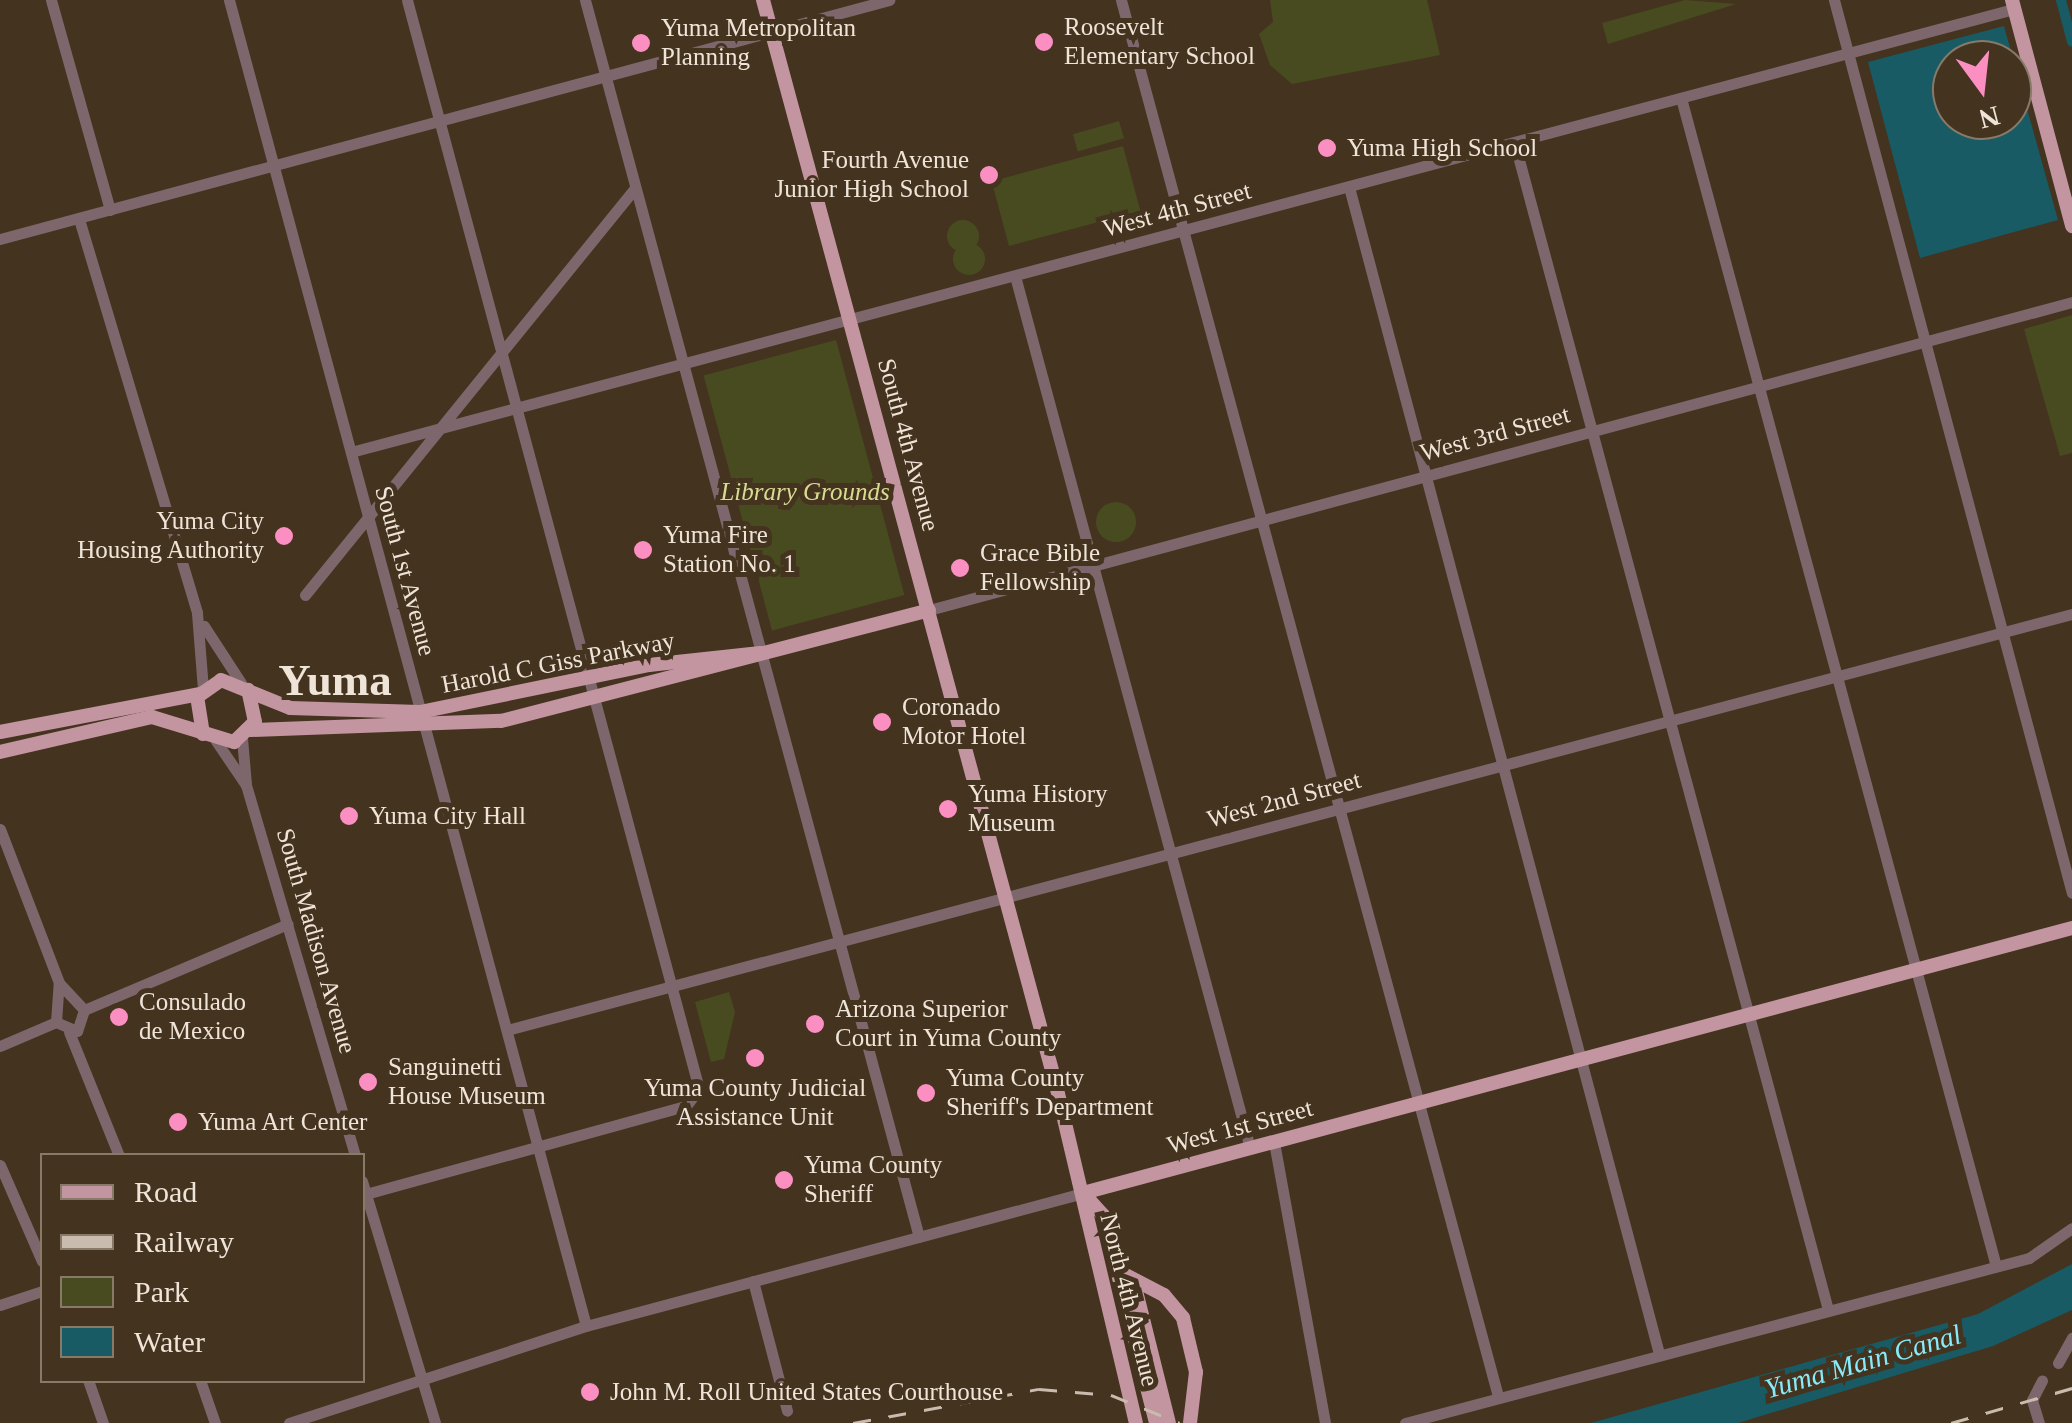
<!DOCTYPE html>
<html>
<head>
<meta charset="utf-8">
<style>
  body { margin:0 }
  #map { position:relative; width:2072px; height:1423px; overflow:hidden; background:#44331f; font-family:"Times New Roman",serif }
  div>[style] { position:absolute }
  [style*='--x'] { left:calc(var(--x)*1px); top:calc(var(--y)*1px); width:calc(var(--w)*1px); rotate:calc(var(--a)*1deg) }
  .green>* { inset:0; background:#484b20; transform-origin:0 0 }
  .round { border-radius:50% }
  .water>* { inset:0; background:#185b64 }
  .canal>* { height:10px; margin:-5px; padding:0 5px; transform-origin:5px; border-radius:5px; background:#185b64 }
  .minor>* { height:11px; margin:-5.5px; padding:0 5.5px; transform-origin:5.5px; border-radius:5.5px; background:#7e676c }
  .major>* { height:14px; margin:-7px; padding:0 7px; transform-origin:7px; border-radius:7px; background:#c395a0 }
  .rail>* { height:2.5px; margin-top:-1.25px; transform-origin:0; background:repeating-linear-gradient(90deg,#c9bcae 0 18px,transparent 0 36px) }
  .dots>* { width:28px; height:28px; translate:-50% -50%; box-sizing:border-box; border:5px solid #44331f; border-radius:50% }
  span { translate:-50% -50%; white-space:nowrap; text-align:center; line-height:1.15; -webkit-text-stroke:10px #44331f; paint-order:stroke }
  .poi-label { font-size:25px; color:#efe4d8 }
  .left { translate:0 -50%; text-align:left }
  .right { translate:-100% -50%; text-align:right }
  .street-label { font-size:25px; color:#efe4d8 }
  .park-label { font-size:25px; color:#d7dc92; font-style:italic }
  .water-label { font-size:28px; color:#88ebfb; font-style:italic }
  .town-label { font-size:45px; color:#efe4d8; font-weight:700 }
  .legend { position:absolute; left:40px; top:1153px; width:325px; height:230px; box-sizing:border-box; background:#44331f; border:2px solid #887a69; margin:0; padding:12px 18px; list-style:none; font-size:30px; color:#efe4d8 }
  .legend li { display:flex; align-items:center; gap:20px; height:50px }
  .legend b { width:50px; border:2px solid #887a69 }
  .north { position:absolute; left:1932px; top:40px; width:100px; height:100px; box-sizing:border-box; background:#44331f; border:2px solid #887a69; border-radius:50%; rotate:165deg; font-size:28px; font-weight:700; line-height:40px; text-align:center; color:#efe4d8 }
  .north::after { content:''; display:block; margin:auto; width:35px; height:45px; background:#fc8fc2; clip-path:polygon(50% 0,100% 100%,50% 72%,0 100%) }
</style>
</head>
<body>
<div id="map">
  <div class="green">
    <div style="clip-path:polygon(1270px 0,1427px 0,1440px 55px,1292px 84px,1270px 65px,1259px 34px,1273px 22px)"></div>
    <div style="clip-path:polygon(1685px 0,1736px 4px,1608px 44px,1602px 23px)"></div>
    <div style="left:1119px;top:121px;width:18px;height:48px;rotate:74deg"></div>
    <div style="left:1123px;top:146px;width:67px;height:136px;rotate:75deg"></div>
    <div class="round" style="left:947px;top:220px;width:32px;height:32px"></div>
    <div class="round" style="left:953px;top:243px;width:32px;height:32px"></div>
    <div style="clip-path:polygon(2072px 315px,2072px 453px,2060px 456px,2024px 329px)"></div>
    <div style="left:836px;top:340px;width:264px;height:137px;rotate:75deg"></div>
    <div class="round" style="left:1096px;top:502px;width:40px;height:40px"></div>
    <div style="clip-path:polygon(729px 992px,735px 1012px,724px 1059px,711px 1062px,695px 1002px)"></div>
  </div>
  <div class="water">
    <div style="clip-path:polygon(evenodd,2004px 26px,2058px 220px,1920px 258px,1868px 62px,2004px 26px,2012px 60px,2012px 120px,1952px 120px,1952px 60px,2012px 60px)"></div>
    <div style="clip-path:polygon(2072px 1264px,2072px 1310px,1993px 1346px,1738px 1423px,1591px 1423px,1978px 1314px)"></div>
  </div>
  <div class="canal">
    <div style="--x:2061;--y:0;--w:43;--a:75.3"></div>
  </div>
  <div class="minor">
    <div style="--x:51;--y:0;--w:218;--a:74.3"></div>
    <div style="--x:229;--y:0;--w:1373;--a:74.93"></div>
    <div style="--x:585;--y:0;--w:1281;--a:74.89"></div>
    <div style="--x:1121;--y:0;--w:1446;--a:74.89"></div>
    <div style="--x:1834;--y:0;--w:924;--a:75.08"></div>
    <div style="--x:1681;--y:98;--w:1210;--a:74.91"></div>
    <div style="--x:1522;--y:141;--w:16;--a:105"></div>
    <div style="--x:1518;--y:156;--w:1195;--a:74.96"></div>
    <div style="--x:1349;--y:187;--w:1207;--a:75.12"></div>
    <div style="--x:79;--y:219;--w:411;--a:73.3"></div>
    <div style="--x:197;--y:613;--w:76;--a:85.5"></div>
    <div style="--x:0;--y:239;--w:921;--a:-15.05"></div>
    <div style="--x:1015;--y:276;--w:903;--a:74.92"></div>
    <div style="--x:351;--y:452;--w:1721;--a:-14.92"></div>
    <div style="--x:305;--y:595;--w:524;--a:-50.96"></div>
    <div style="--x:929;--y:610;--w:1184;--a:-15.08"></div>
    <div style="--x:204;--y:626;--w:68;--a:57"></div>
    <div style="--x:242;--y:738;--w:47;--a:85.1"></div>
    <div style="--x:246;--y:785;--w:387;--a:73.6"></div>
    <div style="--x:216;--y:741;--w:53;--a:55.7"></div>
    <div style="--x:0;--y:829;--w:165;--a:69"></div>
    <div style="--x:59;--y:983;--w:37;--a:47"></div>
    <div style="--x:84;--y:1010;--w:22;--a:108"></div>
    <div style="--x:77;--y:1031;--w:23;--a:-157"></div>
    <div style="--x:56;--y:1022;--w:39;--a:-86"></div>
    <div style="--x:84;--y:1010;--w:221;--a:-22.9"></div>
    <div style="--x:507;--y:1030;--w:1619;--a:-14.89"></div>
    <div style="--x:69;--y:1032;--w:134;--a:68"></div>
    <div style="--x:0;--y:1046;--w:61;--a:-23.2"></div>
    <div style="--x:1274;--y:1142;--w:286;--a:79.7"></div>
    <div style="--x:0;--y:1165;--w:105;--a:66.4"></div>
    <div style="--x:362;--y:1181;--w:253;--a:73.2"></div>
    <div style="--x:362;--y:1195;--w:336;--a:-15.4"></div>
    <div style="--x:686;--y:1106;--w:21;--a:-53"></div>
    <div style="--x:699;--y:1089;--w:1127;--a:-105.01"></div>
    <div style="--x:753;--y:1281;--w:134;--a:75.3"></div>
    <div style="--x:0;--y:1305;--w:44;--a:-18.4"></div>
    <div style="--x:2058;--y:1363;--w:29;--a:-61"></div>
    <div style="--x:88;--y:1380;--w:46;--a:70.8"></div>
    <div style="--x:200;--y:1380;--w:46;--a:70.8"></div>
    <div style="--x:289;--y:1423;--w:312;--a:-18.1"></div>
    <div style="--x:586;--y:1326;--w:514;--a:-14.98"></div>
    <div style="--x:1405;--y:1423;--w:645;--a:-14.81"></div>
    <div style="--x:2029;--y:1258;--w:52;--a:-34.9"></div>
    <div style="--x:2039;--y:1423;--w:24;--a:-107"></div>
    <div style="--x:2032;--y:1400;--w:22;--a:-63"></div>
  </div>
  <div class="major">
    <div style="--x:763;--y:0;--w:1124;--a:74.89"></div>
    <div style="--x:1056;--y:1085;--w:347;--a:76.7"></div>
    <div style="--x:2012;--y:0;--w:234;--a:75.1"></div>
    <div style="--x:251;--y:730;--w:250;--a:-2.1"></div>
    <div style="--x:501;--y:721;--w:442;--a:-14.5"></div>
    <div style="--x:0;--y:732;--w:204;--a:-10.8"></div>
    <div style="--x:203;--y:734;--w:37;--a:-99"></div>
    <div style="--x:197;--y:697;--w:29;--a:-35"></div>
    <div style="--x:221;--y:680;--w:74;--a:22.1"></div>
    <div style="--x:290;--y:708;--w:130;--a:1.8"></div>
    <div style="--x:420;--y:712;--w:234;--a:-11.6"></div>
    <div style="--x:649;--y:665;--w:112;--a:-6.2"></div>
    <div style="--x:0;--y:752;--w:156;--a:-13"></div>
    <div style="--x:152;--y:717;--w:86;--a:17"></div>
    <div style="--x:234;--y:742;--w:29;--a:-44"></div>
    <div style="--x:255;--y:722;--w:33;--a:-102"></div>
    <div style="--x:1083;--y:1193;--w:1024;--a:-15"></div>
    <div style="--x:1083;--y:1193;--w:30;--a:48"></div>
    <div style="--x:1103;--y:1215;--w:215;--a:75.7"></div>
    <div style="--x:1116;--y:1270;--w:54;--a:27.5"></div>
    <div style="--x:1164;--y:1295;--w:30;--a:50"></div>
    <div style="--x:1183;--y:1318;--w:56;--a:76.5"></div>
    <div style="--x:1196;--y:1372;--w:51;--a:96.7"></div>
    <div style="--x:1134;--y:1283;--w:144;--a:76"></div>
  </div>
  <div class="rail">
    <div style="--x:853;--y:1423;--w:189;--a:-10.4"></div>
    <div style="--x:1039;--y:1389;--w:72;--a:4.8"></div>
    <div style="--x:1111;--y:1395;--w:74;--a:22.1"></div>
    <div style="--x:1951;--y:1423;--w:126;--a:-16.1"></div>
  </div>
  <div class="dots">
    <div style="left:1044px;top:42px;background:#fc8fc2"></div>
    <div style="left:641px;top:43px;background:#fc8fc2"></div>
    <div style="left:1327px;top:148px;background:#fc8fc2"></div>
    <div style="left:989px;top:175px;background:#fc8fc2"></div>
    <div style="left:284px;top:536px;background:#fc8fc2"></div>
    <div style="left:643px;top:550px;background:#fc8fc2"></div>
    <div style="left:960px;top:568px;background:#fc8fc2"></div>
    <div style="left:882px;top:722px;background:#fc8fc2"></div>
    <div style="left:948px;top:809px;background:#fc8fc2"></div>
    <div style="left:349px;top:816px;background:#fc8fc2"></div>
    <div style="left:119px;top:1017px;background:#fc8fc2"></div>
    <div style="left:815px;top:1024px;background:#fc8fc2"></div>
    <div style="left:755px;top:1058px;background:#fc8fc2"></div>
    <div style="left:368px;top:1082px;background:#fc8fc2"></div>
    <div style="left:926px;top:1093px;background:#fc8fc2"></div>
    <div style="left:178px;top:1122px;background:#fc8fc2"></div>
    <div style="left:784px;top:1180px;background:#fc8fc2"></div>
    <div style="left:590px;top:1392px;background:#fc8fc2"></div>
  </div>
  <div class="poi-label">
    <span class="left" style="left:1064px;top:42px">Roosevelt<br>Elementary School</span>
    <span class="left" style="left:661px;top:43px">Yuma Metropolitan<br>Planning</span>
    <span class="left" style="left:1347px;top:148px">Yuma High School</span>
    <span class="right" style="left:969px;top:175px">Fourth Avenue<br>Junior High School</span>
    <span class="right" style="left:264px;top:536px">Yuma City<br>Housing Authority</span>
    <span class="left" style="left:663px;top:550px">Yuma Fire<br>Station No. 1</span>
    <span class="left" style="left:980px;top:568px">Grace Bible<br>Fellowship</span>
    <span class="left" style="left:902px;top:722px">Coronado<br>Motor Hotel</span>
    <span class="left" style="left:968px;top:809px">Yuma History<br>Museum</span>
    <span class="left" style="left:369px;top:816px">Yuma City Hall</span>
    <span class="left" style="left:139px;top:1017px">Consulado<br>de Mexico</span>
    <span class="left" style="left:835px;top:1024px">Arizona Superior<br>Court in Yuma County</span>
    <span class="left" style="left:388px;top:1082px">Sanguinetti<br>House Museum</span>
    <span class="left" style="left:946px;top:1093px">Yuma County<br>Sheriff's Department</span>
    <span style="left:755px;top:1103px">Yuma County Judicial<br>Assistance Unit</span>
    <span class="left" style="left:198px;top:1122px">Yuma Art Center</span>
    <span class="left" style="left:804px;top:1180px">Yuma County<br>Sheriff</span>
    <span class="left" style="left:610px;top:1392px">John M. Roll United States Courthouse</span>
  </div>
  <div class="street-label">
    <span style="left:1177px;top:210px;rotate:-15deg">West 4th Street</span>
    <span style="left:1495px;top:434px;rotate:-15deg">West 3rd Street</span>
    <span style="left:908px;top:445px;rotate:75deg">South 4th Avenue</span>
    <span style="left:405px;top:571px;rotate:75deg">South 1st Avenue</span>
    <span style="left:558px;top:663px;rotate:-11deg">Harold C Giss Parkway</span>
    <span style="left:1284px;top:800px;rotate:-15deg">West 2nd Street</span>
    <span style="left:316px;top:941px;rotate:74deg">South Madison Avenue</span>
    <span style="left:1240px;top:1127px;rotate:-15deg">West 1st Street</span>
    <span style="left:1129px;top:1300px;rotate:76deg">North 4th Avenue</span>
  </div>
  <div class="park-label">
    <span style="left:805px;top:492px">Library Grounds</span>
  </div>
  <div class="water-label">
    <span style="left:1863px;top:1362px;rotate:-16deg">Yuma Main Canal</span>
  </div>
  <div class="town-label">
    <span style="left:335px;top:681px">Yuma</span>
  </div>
  <ul class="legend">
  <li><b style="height:12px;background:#c395a0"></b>Road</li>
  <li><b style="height:12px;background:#c9bcae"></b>Railway</li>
  <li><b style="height:28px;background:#484b20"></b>Park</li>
  <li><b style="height:28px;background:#185b64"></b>Water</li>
  </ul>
  <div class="north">N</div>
</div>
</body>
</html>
